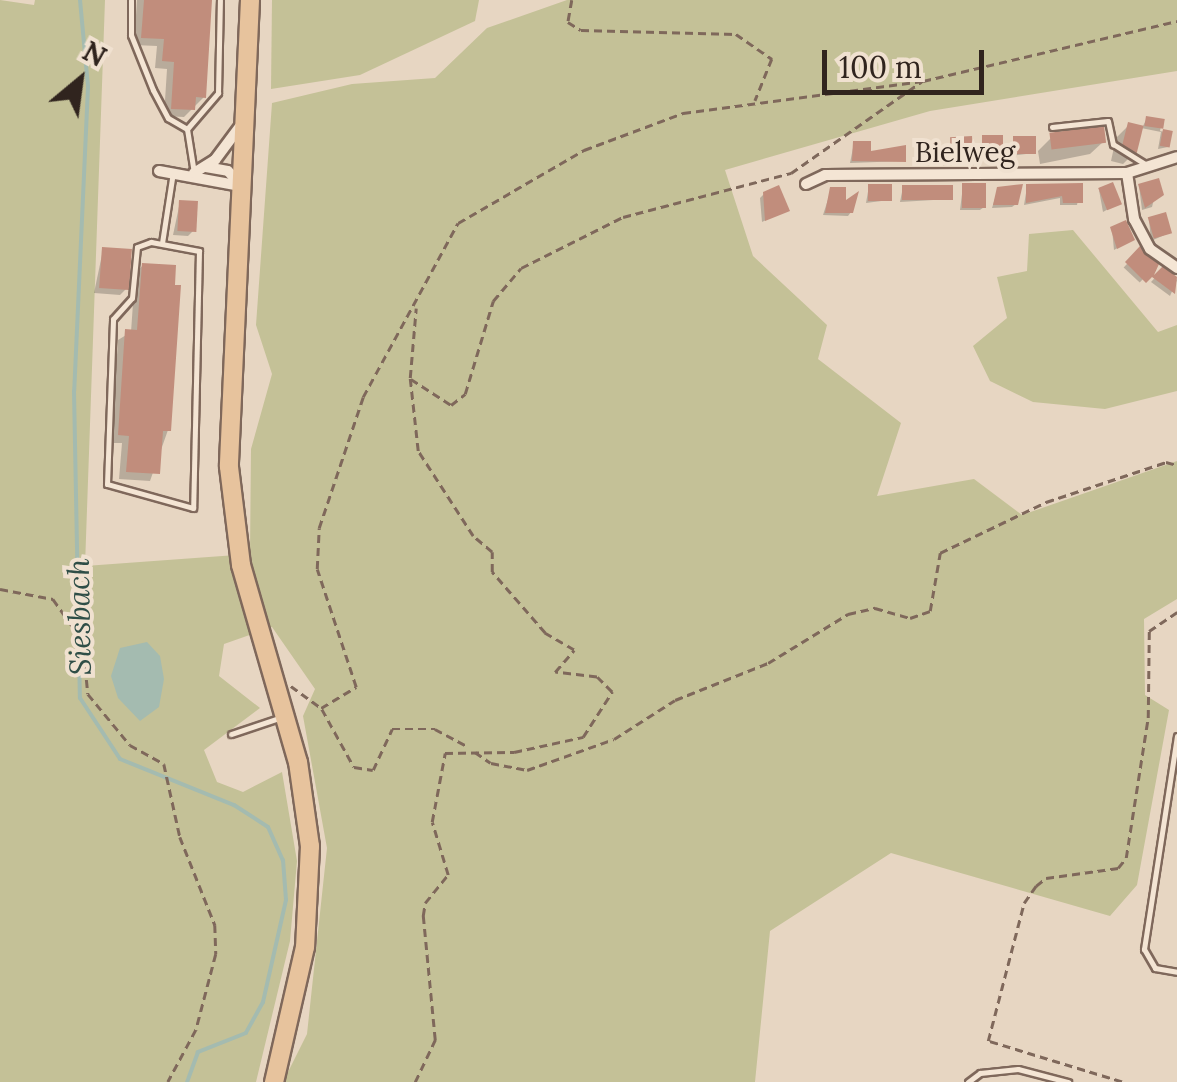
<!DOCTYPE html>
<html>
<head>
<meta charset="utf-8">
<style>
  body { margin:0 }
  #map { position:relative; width:1177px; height:1082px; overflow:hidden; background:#e7d6c2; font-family:Lora,serif }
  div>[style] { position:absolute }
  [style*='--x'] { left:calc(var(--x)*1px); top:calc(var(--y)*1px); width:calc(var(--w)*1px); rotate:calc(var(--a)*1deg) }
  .green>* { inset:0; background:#c4c197 }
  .water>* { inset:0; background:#a4bbb0 }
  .shadow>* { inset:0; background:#0003; transform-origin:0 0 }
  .stream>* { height:4px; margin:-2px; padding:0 2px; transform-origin:2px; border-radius:2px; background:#a4bbb0 }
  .building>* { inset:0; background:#c18d7c; transform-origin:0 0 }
  .path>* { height:2.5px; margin-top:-1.25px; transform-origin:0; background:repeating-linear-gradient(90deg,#7f685b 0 8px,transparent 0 13px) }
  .roads { filter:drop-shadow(2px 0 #7f685b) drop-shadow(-2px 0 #7f685b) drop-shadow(0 2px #7f685b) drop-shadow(0 -2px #7f685b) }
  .lane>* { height:5px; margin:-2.5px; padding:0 2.5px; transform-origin:2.5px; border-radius:2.5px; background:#f4e5d4 }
  .street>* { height:10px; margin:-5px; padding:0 5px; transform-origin:5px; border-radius:5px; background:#f4e5d4 }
  .primary>* { height:18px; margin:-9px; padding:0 9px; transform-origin:9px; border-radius:9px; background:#e7c39d }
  span { translate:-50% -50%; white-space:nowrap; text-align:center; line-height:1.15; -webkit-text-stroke:8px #f0e1d0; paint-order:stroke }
  .street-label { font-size:28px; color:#30241e }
  .water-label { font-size:30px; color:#2f4e47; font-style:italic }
  .north { position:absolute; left:30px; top:30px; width:100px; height:100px; -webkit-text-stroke:8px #f0e1d0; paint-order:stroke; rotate:29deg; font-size:28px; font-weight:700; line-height:40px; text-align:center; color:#30241e }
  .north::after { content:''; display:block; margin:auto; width:35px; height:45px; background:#30241e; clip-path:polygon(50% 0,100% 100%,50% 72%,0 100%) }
  .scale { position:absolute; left:822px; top:50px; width:162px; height:45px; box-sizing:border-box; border:5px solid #30241e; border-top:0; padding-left:12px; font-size:30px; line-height:35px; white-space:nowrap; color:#30241e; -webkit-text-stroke:8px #f0e1d0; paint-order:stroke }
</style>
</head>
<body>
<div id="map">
  <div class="green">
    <div style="clip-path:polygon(0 0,34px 5px,35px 0,105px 0,85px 566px,250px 554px,251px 449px,272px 374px,256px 325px,272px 103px,352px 84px,435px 78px,487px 28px,567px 0,1177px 0,1177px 71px,930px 111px,725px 170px,753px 256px,827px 325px,818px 359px,901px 423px,877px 496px,974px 479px,1022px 515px,1177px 461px,1177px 599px,1144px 619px,1145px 695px,1169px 710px,1137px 885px,1110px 916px,891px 853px,770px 931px,755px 1082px,283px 1082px,307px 1034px,327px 848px,303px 716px,315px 689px,272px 627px,224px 644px,219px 676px,260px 708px,204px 750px,217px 782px,243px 792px,282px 772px,297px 861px,290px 941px,256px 1082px,0 1082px)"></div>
    <div style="clip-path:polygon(272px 0,479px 0,475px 21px,360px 75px,271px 89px)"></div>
    <div style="clip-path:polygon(1073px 230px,1158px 332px,1177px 325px,1177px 391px,1105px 409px,1033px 402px,990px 381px,973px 346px,1007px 318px,997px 277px,1027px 271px,1029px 234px)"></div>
  </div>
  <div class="water">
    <div style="clip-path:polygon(147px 642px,160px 656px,164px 679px,159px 707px,140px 721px,118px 698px,111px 676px,120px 648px)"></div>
  </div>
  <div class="shadow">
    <div style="clip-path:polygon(137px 0,210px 0,204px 97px,184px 117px,164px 116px,167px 69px,155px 68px,157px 46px,134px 45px)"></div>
    <div style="clip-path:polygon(1147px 118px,1162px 121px,1160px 131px,1170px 133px,1168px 147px,1158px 149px,1161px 132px,1141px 128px,1136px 151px,1123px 164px,1111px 161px,1116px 138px,1129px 125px,1142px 128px)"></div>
    <div style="clip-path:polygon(983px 137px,1001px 150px,980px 154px)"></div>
    <div style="clip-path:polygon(1051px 138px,1103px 142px,1090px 154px,1040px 164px,1038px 151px)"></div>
    <div style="clip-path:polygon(1014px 139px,1034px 153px,1011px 156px)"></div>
    <div style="clip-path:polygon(951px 140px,971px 153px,948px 158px)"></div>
    <div style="clip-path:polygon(854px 143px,869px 153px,904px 161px,850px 163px)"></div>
    <div style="clip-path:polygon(916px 146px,940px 161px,914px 165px)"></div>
    <div style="clip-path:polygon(1081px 185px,1077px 205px,1060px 205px,1060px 198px,1024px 205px,1027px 187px)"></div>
    <div style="clip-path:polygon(869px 186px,889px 200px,866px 203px)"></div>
    <div style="clip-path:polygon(963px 186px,984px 207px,980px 210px,960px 210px)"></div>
    <div style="clip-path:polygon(1139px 186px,1154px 199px,1152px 207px,1142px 210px)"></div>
    <div style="clip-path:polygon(903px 187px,950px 199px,900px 202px)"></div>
    <div style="clip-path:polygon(998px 189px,1016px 204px,1012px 207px,992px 208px)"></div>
    <div style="clip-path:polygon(831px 190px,851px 212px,848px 216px,823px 215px)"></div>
    <div style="clip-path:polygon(1099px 190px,1119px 203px,1103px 212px)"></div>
    <div style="clip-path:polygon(764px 194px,787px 210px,762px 222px,760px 198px)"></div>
    <div style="clip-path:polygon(180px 202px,194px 230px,188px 236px,173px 235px)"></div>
    <div style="clip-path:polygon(1149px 220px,1169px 233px,1151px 241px)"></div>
    <div style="clip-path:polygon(1112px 229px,1132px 240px,1114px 250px)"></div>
    <div style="clip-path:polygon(103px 250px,126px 289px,120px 295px,94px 293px)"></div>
    <div style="left:1140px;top:250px;width:22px;height:24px;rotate:43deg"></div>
    <div style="clip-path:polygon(143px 265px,172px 287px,168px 430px,150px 481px,119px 479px,122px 443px,111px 443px,118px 340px,131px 332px,135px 274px)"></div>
    <div style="clip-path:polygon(1163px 269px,1177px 280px,1170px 296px,1151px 282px)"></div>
  </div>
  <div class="stream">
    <div style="--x:80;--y:0;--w:87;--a:84.7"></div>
    <div style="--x:88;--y:87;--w:304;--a:92.6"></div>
    <div style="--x:74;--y:391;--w:307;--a:88.9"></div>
    <div style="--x:80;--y:698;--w:73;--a:56.7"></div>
    <div style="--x:120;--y:759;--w:123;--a:22"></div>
    <div style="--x:234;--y:805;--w:40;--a:32.9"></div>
    <div style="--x:268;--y:827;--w:36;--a:66"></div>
    <div style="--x:283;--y:860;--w:40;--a:85.7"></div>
    <div style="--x:286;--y:900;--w:105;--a:102.7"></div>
    <div style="--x:263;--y:1002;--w:35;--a:119"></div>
    <div style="--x:246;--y:1033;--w:52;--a:158.4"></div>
    <div style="--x:198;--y:1052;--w:32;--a:110"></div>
  </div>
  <div class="building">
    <div style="clip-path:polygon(144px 0,212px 0,206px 98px,196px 97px,195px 110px,171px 109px,174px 62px,162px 61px,164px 39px,141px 38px)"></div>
    <div style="left:1146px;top:116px;width:19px;height:10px;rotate:9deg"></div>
    <div style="left:1128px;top:122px;width:16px;height:28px;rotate:14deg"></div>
    <div style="left:1104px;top:126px;width:17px;height:55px;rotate:83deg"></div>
    <div style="left:1163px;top:129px;width:10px;height:17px;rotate:11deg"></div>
    <div style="left:982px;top:135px;width:21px;height:16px"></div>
    <div style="left:972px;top:136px;width:18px;height:22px;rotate:87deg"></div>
    <div style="left:1036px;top:136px;width:18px;height:23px;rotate:90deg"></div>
    <div style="clip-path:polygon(853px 141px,871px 141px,871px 151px,906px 145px,906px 162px,852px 161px)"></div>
    <div style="left:941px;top:143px;width:19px;height:26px;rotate:87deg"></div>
    <div style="clip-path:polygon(1159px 178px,1164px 195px,1145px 208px,1138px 184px)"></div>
    <div style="left:1113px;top:182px;width:24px;height:16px;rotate:68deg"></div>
    <div style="left:986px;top:183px;width:25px;height:24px;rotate:90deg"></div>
    <div style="clip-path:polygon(1083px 183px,1083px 203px,1063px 203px,1062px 196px,1026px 203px,1026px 184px)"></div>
    <div style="left:868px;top:184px;width:24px;height:17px"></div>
    <div style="clip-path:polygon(1023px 184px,1018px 205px,993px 205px,997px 187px)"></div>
    <div style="clip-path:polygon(779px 185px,790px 211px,765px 221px,763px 192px)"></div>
    <div style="left:902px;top:185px;width:51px;height:15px"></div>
    <div style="clip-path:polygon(830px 187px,846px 187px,846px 200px,859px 191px,853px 213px,825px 213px)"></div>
    <div style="left:179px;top:200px;width:19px;height:31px;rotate:3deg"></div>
    <div style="left:1166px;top:212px;width:22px;height:19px;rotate:74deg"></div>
    <div style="clip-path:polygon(1126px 220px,1135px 240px,1117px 249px,1110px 227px)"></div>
    <div style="clip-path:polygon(1140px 246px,1159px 264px,1154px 275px,1163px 266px,1177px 277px,1175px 294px,1152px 277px,1146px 283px,1125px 262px)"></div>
    <div style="left:102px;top:247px;width:30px;height:41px;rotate:4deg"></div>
    <div style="clip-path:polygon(142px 263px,176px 265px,175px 285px,181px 285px,171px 431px,163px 431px,160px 474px,126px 472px,129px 436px,118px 435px,125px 329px,137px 330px)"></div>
  </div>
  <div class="path">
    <div style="--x:572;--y:0;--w:22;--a:100"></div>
    <div style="--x:568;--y:22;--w:15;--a:32"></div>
    <div style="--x:581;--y:30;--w:155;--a:1.5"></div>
    <div style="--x:736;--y:34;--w:44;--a:34.8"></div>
    <div style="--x:772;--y:59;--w:45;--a:112"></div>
    <div style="--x:411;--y:379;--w:48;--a:33"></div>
    <div style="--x:451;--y:405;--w:18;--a:-38"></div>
    <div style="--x:465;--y:394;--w:97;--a:-73.2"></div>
    <div style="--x:493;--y:301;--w:43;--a:-49.7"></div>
    <div style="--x:521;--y:268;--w:114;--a:-26.6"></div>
    <div style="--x:623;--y:217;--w:174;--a:-14.7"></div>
    <div style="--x:791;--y:173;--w:159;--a:-35"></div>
    <div style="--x:0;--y:589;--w:54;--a:10.7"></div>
    <div style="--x:53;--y:599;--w:52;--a:54.5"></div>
    <div style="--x:83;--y:641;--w:53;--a:84.6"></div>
    <div style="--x:88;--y:694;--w:66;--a:50.5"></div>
    <div style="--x:130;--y:745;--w:39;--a:29"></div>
    <div style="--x:164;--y:764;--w:75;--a:77.6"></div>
    <div style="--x:180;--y:837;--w:95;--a:68.3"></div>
    <div style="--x:215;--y:925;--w:29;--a:88"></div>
    <div style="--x:216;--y:954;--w:79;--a:104.7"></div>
    <div style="--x:196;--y:1030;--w:59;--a:118.3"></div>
    <div style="--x:291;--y:686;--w:37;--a:36"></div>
    <div style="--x:321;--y:708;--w:41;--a:-31"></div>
    <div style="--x:356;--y:687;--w:124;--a:-108.3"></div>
    <div style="--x:317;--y:569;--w:41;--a:-87.2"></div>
    <div style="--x:319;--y:528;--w:138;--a:-71.4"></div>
    <div style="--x:363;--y:397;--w:198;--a:-61.4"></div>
    <div style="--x:458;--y:223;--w:146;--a:-30.1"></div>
    <div style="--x:584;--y:150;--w:106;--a:-20.5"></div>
    <div style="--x:683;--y:113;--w:242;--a:-7.6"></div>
    <div style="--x:923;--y:81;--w:261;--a:-13.3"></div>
    <div style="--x:322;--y:709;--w:66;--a:61.1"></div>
    <div style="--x:354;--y:767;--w:19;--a:9"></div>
    <div style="--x:373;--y:770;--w:45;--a:-65.1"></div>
    <div style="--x:392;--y:729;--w:43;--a:0"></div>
    <div style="--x:435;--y:729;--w:38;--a:28"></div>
    <div style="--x:475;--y:752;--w:19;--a:35"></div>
    <div style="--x:491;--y:763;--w:37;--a:11"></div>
    <div style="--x:527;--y:770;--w:92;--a:-19.6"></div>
    <div style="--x:614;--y:739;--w:72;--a:-32.6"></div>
    <div style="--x:675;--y:700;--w:100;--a:-21.7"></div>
    <div style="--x:768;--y:663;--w:94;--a:-31.5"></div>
    <div style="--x:848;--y:614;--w:28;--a:-13"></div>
    <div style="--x:875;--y:608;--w:36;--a:16"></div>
    <div style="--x:910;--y:618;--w:21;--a:-19"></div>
    <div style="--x:930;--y:611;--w:59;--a:-80.2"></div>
    <div style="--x:940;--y:553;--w:118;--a:-25.7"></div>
    <div style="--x:1046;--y:502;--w:126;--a:-18.4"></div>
    <div style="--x:1166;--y:462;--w:11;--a:15"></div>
    <div style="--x:415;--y:1082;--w:47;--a:-64.5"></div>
    <div style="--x:435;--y:1040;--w:125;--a:-95.5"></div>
    <div style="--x:423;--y:916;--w:13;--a:-81"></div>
    <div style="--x:425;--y:903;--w:36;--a:-51"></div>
    <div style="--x:448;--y:875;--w:55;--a:-106.8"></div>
    <div style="--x:432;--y:822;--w:70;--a:-79.3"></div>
    <div style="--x:445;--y:753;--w:69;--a:-0.8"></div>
    <div style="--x:514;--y:752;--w:71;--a:-12.3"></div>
    <div style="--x:583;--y:737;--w:54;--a:-57.2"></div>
    <div style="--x:612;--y:692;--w:21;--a:-135"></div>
    <div style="--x:597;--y:677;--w:42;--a:-173.2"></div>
    <div style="--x:555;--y:672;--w:29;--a:-49"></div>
    <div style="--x:574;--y:650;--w:34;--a:-150"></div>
    <div style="--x:545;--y:633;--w:81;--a:-131"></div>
    <div style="--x:492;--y:572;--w:20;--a:-90"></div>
    <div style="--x:492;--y:552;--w:25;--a:-140"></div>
    <div style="--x:473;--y:536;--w:101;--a:-122.9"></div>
    <div style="--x:418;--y:451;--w:73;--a:-96.3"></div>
    <div style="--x:410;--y:378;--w:70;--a:-85.1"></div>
    <div style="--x:1122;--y:1082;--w:140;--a:-163"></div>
    <div style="--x:988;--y:1041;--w:143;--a:-75.4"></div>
    <div style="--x:1024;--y:903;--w:21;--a:-55"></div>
    <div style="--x:1036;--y:886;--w:13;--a:-39"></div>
    <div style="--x:1046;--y:878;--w:73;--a:-7.9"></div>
    <div style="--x:1118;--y:868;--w:13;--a:-51"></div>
    <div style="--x:1126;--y:858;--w:142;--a:-81.1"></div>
    <div style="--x:1148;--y:718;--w:87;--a:-89.3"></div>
    <div style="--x:1149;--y:631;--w:34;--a:-34"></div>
  </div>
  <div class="roads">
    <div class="lane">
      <div style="--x:131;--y:0;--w:35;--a:90"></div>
      <div style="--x:131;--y:35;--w:59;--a:68.2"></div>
      <div style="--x:153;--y:90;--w:32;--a:62"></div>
      <div style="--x:168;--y:118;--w:22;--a:30"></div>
      <div style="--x:1052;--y:127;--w:56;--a:-6.1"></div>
      <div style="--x:1108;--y:121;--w:24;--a:78"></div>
      <div style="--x:1113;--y:144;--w:38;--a:32"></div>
      <div style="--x:194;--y:173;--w:45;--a:-99"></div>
      <div style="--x:187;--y:129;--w:48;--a:-49.3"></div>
      <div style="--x:218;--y:93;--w:93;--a:-88.8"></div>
      <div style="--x:151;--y:242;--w:49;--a:10.6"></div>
      <div style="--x:199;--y:251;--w:257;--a:91.3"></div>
      <div style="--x:193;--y:508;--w:89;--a:-164.4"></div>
      <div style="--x:107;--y:484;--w:165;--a:-87.9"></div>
      <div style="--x:113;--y:319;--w:28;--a:-48"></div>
      <div style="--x:132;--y:298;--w:51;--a:-84.4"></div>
      <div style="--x:137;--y:247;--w:15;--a:-20"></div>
      <div style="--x:162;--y:243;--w:72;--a:-81.2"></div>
      <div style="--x:231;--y:734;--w:54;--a:-18.4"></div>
      <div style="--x:1177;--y:736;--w:216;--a:98.8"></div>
      <div style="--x:1144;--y:949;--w:22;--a:60"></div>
      <div style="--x:1155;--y:968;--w:22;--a:10"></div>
      <div style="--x:968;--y:1082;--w:15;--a:-37"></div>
      <div style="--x:980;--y:1073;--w:38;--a:-6"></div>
      <div style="--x:1018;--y:1069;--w:52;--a:14.6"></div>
    </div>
    <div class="street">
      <div style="--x:206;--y:167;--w:22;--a:10"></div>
      <div style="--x:228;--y:171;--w:18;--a:49"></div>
      <div style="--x:159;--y:171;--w:83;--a:10.4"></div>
      <div style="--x:194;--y:173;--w:25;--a:-32"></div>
      <div style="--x:215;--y:160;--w:44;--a:-53.4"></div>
      <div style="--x:1127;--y:173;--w:47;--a:81.3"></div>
      <div style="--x:1134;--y:219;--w:34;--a:62"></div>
      <div style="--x:1150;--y:249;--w:33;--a:35"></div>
      <div style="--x:806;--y:184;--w:21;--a:-25"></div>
      <div style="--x:825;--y:175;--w:302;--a:-0.4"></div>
      <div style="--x:1127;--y:173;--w:52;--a:-17.7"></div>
    </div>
    <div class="primary">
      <div style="--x:250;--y:0;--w:467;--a:92.6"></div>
      <div style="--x:229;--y:467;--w:99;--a:83"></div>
      <div style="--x:241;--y:565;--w:205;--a:73.9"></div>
      <div style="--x:298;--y:762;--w:85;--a:81.9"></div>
      <div style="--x:310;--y:846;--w:101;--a:92.8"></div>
      <div style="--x:305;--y:947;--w:139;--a:102.9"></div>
    </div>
  </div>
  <div class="street-label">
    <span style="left:965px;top:152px">Bielweg</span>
  </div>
  <div class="water-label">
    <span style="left:79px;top:617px;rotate:-91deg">Siesbach</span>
  </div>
  <div class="north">N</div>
  <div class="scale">100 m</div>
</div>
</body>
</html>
